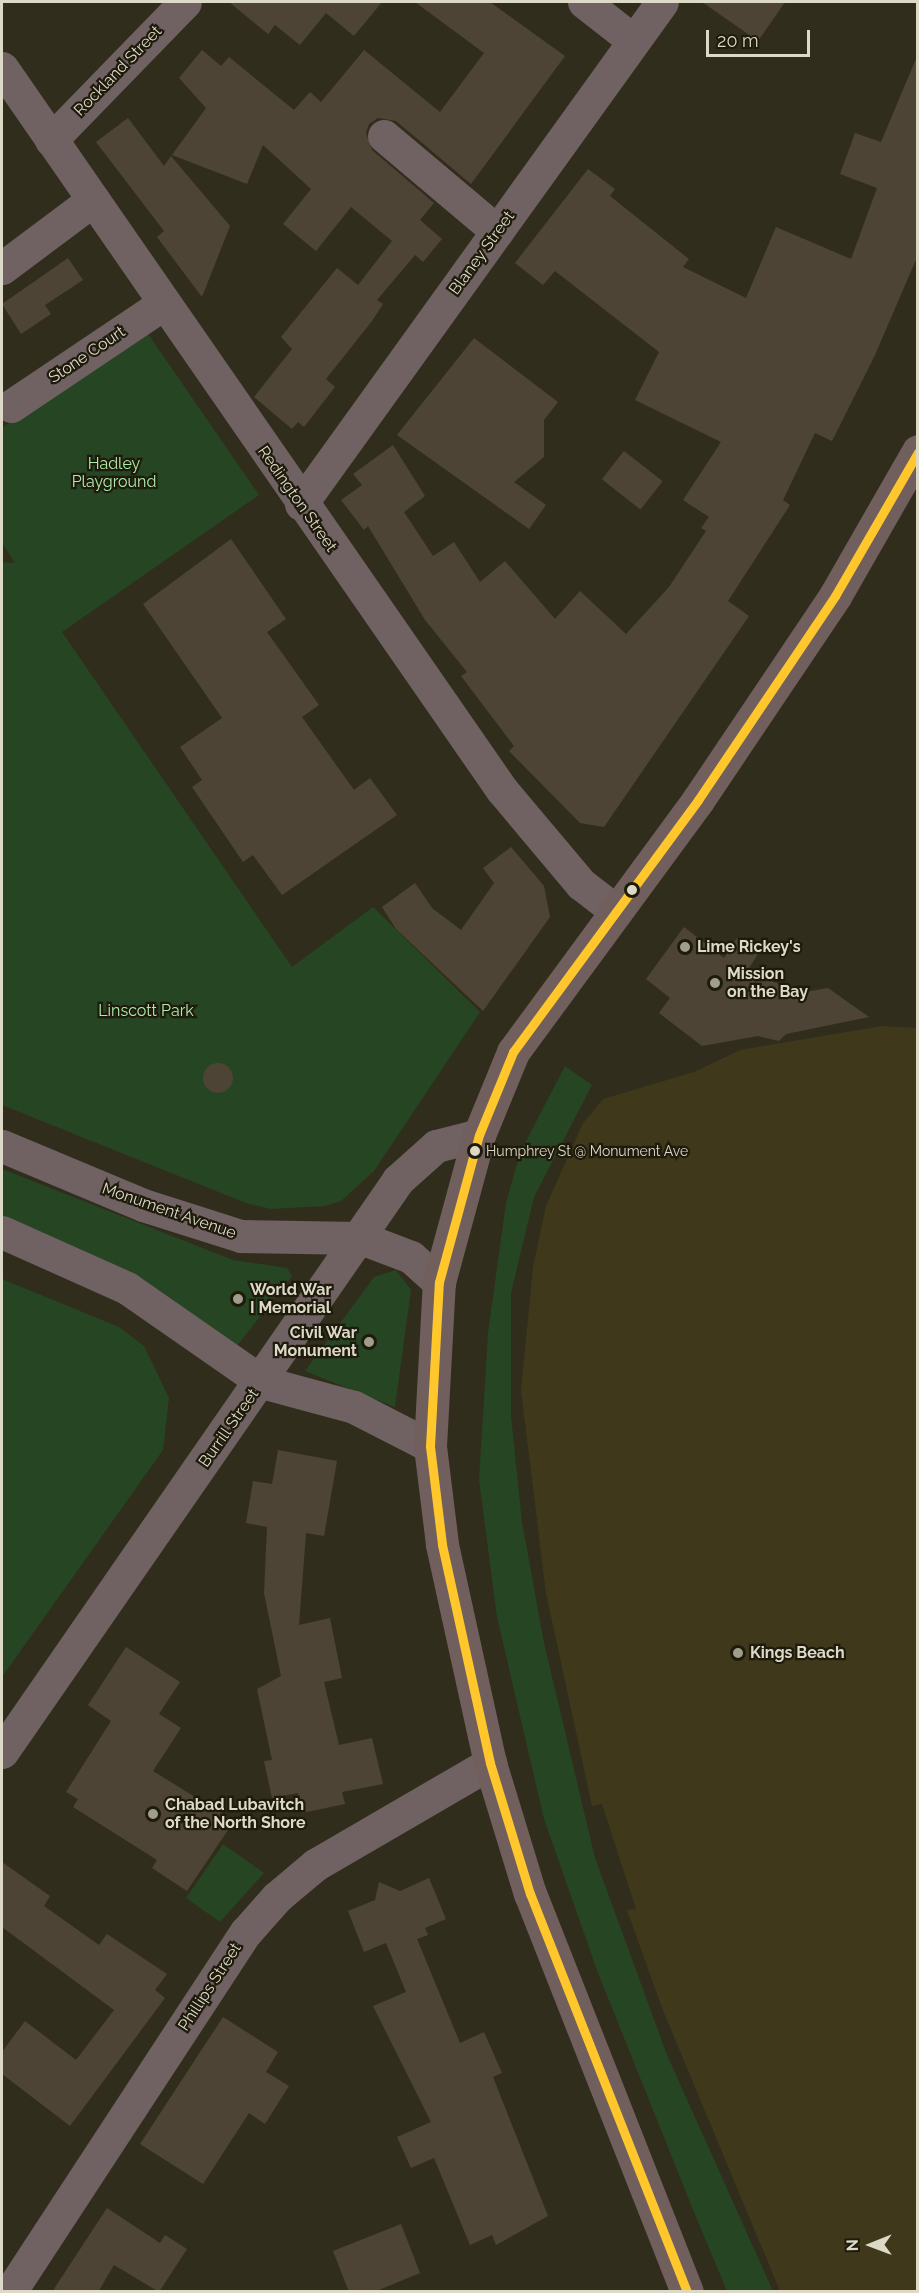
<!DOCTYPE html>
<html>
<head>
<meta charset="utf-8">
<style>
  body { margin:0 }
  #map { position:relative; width:919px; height:2293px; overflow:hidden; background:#312d1c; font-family:Raleway,sans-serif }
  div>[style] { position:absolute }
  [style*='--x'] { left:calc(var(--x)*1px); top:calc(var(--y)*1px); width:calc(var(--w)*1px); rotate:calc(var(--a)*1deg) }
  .green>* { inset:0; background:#264523 }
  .sand>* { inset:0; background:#40381a }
  .building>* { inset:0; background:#4e4435; transform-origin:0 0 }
  .round { border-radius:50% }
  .minor>* { height:33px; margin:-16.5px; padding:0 16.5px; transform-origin:16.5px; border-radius:16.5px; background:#706162 }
  .major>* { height:33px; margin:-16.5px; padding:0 16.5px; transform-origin:16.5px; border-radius:16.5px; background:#705f5d }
  .bus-1>* { height:9px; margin:-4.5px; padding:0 4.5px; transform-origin:4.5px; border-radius:4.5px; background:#ffc72c }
  .dots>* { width:16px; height:16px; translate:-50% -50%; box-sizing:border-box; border:3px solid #1e1b0d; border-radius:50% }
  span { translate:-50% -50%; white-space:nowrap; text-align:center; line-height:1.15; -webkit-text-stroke:4.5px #1e1b0d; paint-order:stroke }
  .bus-label { font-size:14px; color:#ddd9c7 }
  .left { translate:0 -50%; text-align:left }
  .street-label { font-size:16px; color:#ddd9c7 }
  .park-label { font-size:16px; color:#acecaa }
  .poi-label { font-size:16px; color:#ddd9c7; font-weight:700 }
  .right { translate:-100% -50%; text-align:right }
  .frame { position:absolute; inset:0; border:3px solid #ddd9c7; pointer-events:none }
  .north { position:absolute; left:841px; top:2215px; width:60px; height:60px; -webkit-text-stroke:4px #1e1b0d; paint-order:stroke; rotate:269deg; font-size:16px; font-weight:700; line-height:24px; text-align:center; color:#ddd9c7 }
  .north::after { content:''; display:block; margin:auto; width:21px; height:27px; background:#ddd9c7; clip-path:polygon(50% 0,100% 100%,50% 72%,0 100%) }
  .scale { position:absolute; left:706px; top:30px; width:104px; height:27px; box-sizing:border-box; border:3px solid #ddd9c7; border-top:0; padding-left:8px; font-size:18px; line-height:21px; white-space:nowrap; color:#ddd9c7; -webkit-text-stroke:4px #1e1b0d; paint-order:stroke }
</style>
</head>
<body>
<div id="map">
  <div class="green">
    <div style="clip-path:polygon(144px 328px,259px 495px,62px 632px,292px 967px,373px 907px,480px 1012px,374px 1171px,341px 1201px,325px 1206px,271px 1209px,246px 1203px,2px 1105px,2px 562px,15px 563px,2px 543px,2px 428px)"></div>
    <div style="clip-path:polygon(565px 1066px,592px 1085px,534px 1197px,511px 1293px,511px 1416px,522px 1522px,544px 1643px,595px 1858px,667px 2055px,773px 2291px,727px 2291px,694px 2212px,598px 1973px,544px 1819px,497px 1617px,479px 1480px,488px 1333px,506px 1203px,520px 1153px)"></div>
    <div style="clip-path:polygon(2px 1169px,233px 1260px,287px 1268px,292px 1276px,236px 1347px,130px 1272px,2px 1218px)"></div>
    <div style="clip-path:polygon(396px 1270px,411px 1290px,395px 1407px,305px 1371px,374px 1277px)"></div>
    <div style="clip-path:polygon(2px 1279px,119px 1327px,144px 1346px,169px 1398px,163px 1450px,2px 1677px)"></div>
    <div style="clip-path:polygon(223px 1844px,264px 1873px,220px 1922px,186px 1898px)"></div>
  </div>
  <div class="sand">
    <div style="clip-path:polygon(882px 1026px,918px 1028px,917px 2291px,780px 2291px,662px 2008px,627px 1910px,636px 1909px,602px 1804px,592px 1806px,546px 1593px,521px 1391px,533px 1267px,546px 1206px,583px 1123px,603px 1099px,694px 1072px,740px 1050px)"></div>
  </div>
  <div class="building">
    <div style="clip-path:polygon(229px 2px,382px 2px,354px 36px,326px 13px,300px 45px,275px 25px,268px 34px)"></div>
    <div style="clip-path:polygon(415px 2px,490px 2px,565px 56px,471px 184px,396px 121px,378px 118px,369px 124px,366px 133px,372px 150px,434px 203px,420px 220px,442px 239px,423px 262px,415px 255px,377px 300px,383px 304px,372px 321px,326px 379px,335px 387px,304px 427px,298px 422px,292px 429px,254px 397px,292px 349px,281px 337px,337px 268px,358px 285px,392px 241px,351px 207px,316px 251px,283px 224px,311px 189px,263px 145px,247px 184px,172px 155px,206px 108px,179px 78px,202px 50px,221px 66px,229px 57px,294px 110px,310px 92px,321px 102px,364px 50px,440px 112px,484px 53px)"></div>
    <div style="clip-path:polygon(702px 2px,785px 2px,758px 41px)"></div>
    <div style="clip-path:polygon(918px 54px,918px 255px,875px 355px,832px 441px,815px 433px,783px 500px,790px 505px,728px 601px,749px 616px,604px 827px,580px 823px,509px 751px,514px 746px,461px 676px,467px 672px,425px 620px,368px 526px,364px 530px,341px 500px,362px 485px,353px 474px,393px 445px,425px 496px,404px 512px,433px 556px,454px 542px,480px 582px,505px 561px,555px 619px,580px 591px,626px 634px,669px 587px,706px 531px,701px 528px,709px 517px,683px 500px,721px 442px,635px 400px,659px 352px,555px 271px,543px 285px,515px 263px,588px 169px,615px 189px,610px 196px,689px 259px,683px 267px,746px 298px,776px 227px,851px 259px,877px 188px,840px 174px,855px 133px,881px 142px)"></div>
    <div style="clip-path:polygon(128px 118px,164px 166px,171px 156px,230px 226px,202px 297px,157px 237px,164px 231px,96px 142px)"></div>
    <div style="clip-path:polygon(68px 258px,83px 280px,45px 305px,51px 314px,21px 334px,2px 304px)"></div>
    <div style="clip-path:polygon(474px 338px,558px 402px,544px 420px,544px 457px,514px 482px,546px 505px,529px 529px,397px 435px)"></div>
    <div style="left:624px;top:451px;width:49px;height:36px;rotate:38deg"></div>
    <div style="clip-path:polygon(231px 539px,286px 619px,267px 632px,319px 705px,302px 717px,354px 790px,370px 778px,397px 815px,282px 895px,253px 855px,243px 862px,192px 787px,202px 780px,180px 747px,222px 718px,143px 604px)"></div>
    <div style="clip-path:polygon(511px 847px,544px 886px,550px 917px,483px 1011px,396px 929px,382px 907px,415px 883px,432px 908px,461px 930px,494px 883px,483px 868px)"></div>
    <div style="clip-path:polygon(684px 927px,724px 958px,737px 938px,758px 954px,746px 973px,805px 992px,828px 988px,869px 1017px,786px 1034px,779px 1041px,758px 1036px,702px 1046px,659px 1013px,670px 998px,646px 979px)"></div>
    <div class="round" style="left:203px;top:1063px;width:30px;height:30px"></div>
    <div style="clip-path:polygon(278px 1450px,337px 1461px,324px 1536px,306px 1533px,299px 1625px,330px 1618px,342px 1678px,324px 1682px,339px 1745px,372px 1738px,383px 1784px,342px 1792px,345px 1804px,302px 1813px,298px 1793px,272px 1798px,264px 1761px,272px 1760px,257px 1689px,281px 1676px,264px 1593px,267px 1527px,246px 1523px,253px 1481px,272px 1484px)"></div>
    <div style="clip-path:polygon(126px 1647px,180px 1682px,159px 1714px,181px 1728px,153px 1771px,234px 1821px,187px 1891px,152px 1868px,157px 1860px,73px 1807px,78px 1799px,66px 1792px,111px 1721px,88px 1705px)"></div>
    <div style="clip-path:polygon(2px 1862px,50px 1896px,44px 1906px,99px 1945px,107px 1934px,167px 1974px,155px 1990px,165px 1998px,70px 2126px,2px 2074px,2px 2052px,25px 2021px,76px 2060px,114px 2010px,2px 1927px)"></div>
    <div style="clip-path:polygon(429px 1878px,446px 1919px,425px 1928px,428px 1935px,417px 1939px,460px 2043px,484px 2032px,502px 2073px,493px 2077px,548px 2216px,496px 2245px,492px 2235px,470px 2245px,434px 2158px,411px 2168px,397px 2137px,431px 2122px,373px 2006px,406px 1992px,386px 1943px,364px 1952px,348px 1911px,375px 1900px,379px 1882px,400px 1891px)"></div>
    <div style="clip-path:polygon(223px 2017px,278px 2052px,266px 2072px,289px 2086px,265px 2124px,249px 2113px,203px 2184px,140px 2144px)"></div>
    <div style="clip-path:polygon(107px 2208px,160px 2243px,165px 2235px,187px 2249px,159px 2292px,114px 2265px,98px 2292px,52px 2292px)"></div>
    <div style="clip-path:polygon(401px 2224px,420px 2273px,374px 2292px,349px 2292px,333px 2251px)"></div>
  </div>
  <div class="minor">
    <div style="--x:584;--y:2;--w:63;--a:38"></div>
    <div style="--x:2;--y:68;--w:878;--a:55.3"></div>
    <div style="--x:502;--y:790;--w:123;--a:50"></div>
    <div style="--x:581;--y:884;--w:44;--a:37.6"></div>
    <div style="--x:384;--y:136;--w:148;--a:40.1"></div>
    <div style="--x:51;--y:140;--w:192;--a:-45.8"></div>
    <div style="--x:2;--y:268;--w:114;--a:-36.8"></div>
    <div style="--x:11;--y:406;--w:183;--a:-33.9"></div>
    <div style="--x:301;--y:504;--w:618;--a:-54.28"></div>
    <div style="--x:2;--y:1146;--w:153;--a:22.7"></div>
    <div style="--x:143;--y:1205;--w:103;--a:17.6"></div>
    <div style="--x:241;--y:1236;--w:120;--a:1"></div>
    <div style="--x:361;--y:1238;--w:53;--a:20.8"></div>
    <div style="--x:411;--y:1257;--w:38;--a:42"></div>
    <div style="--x:2;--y:1232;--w:137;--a:24.1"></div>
    <div style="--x:127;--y:1288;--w:165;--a:34.8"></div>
    <div style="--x:262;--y:1382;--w:95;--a:15.2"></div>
    <div style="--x:354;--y:1407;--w:85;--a:27.2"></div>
    <div style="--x:2;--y:1752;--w:696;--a:-55.3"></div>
    <div style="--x:398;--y:1180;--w:51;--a:-41.8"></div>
    <div style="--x:436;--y:1146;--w:44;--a:-14.3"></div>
    <div style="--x:10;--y:2292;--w:430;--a:-56.8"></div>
    <div style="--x:246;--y:1932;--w:47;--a:-48.5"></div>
    <div style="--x:277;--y:1897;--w:50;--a:-40.1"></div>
    <div style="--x:315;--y:1865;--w:203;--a:-30.2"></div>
  </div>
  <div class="major">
    <div style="--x:687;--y:2292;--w:428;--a:-111.5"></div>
    <div style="--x:530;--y:1894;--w:137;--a:-107"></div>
    <div style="--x:490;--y:1763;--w:224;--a:-102.4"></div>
    <div style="--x:442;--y:1544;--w:99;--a:-97"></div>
    <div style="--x:430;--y:1446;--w:164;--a:-86.9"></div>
    <div style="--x:439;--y:1282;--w:152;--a:-74.8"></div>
    <div style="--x:479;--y:1135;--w:90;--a:-67.7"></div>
    <div style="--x:513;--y:1052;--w:313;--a:-53.7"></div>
    <div style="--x:698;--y:800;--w:246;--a:-56.1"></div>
    <div style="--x:835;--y:596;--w:167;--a:-60.2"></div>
  </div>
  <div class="bus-1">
    <div style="--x:687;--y:2292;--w:428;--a:-111.5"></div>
    <div style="--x:530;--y:1894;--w:137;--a:-107"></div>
    <div style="--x:490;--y:1763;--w:224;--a:-102.4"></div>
    <div style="--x:442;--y:1544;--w:99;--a:-97"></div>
    <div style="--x:430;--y:1446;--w:164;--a:-86.9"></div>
    <div style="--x:439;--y:1282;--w:152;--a:-74.8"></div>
    <div style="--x:479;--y:1135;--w:90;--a:-67.7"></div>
    <div style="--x:513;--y:1052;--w:313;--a:-53.7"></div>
    <div style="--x:698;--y:800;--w:246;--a:-56.1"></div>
    <div style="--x:835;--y:596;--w:166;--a:-60"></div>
  </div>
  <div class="dots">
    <div style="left:632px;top:890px;background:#ddd9c7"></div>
    <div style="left:685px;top:947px;background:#a19d8b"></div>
    <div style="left:715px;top:983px;background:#a19d8b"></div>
    <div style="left:475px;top:1151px;background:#ddd9c7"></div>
    <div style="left:238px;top:1299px;background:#a19d8b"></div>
    <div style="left:369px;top:1342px;background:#a19d8b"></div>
    <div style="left:738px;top:1653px;background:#a19d8b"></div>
    <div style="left:153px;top:1814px;background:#a19d8b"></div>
  </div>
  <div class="bus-label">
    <span class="left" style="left:486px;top:1151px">Humphrey St @ Monument Ave</span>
  </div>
  <div class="street-label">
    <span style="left:118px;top:71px;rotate:-46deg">Rockland Street</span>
    <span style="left:482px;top:253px;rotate:-54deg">Blaney Street</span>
    <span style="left:87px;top:355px;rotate:-34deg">Stone Court</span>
    <span style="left:297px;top:499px;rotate:55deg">Redington Street</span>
    <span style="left:169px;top:1211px;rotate:19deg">Monument Avenue</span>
    <span style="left:229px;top:1428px;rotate:-55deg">Burrill Street</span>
    <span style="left:210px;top:1987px;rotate:-57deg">Phillips Street</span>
  </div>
  <div class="park-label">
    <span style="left:114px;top:473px">Hadley<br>Playground</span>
    <span style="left:146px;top:1011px">Linscott Park</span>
  </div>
  <div class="poi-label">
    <span class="left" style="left:697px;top:947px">Lime Rickey's</span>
    <span class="left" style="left:727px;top:983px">Mission<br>on the Bay</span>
    <span class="left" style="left:250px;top:1299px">World War<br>I Memorial</span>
    <span class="right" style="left:357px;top:1342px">Civil War<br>Monument</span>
    <span class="left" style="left:750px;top:1653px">Kings Beach</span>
    <span class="left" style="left:165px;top:1814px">Chabad Lubavitch<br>of the North Shore</span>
  </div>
  <div class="frame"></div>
  <div class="north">N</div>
  <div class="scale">20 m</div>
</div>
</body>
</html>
